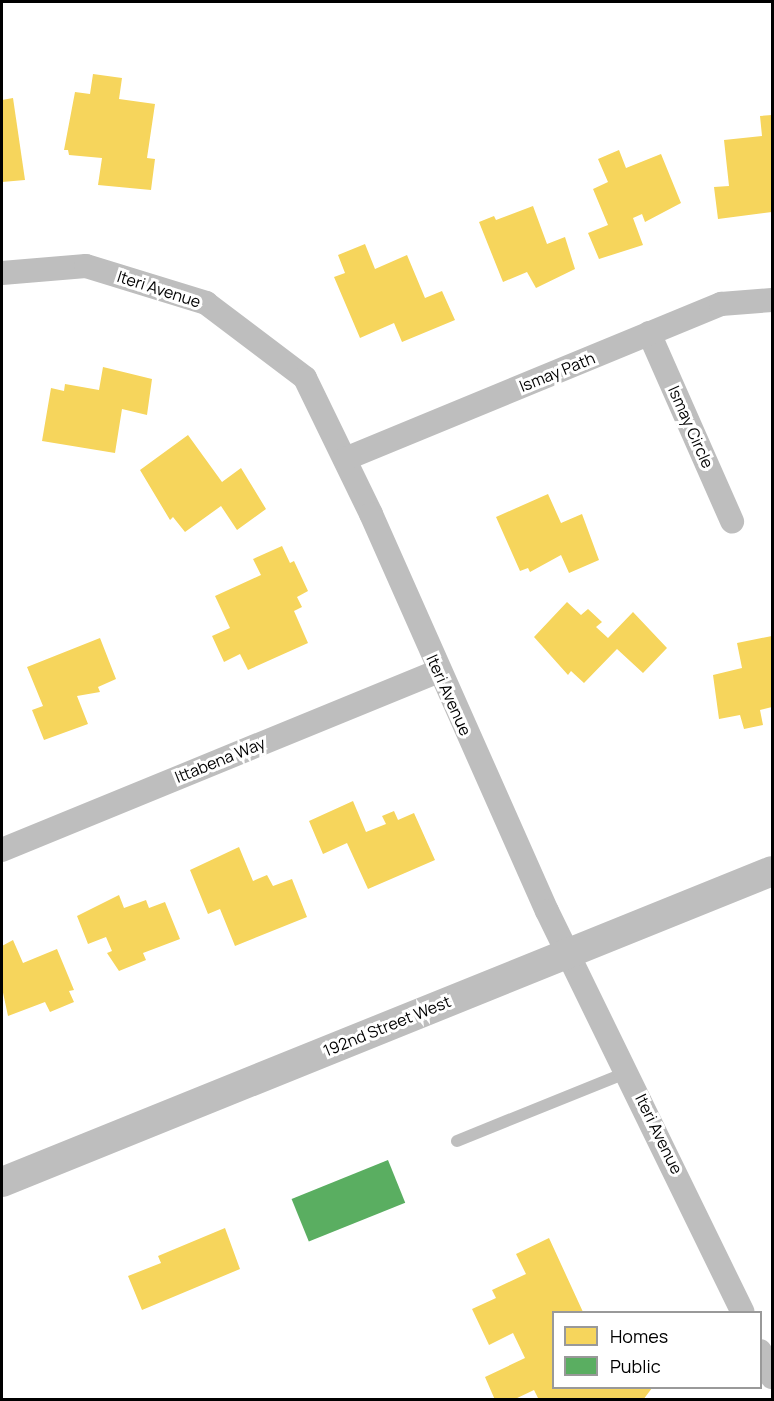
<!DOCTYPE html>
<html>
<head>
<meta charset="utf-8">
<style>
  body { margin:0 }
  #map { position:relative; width:774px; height:1401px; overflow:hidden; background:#fff; font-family:Manrope,sans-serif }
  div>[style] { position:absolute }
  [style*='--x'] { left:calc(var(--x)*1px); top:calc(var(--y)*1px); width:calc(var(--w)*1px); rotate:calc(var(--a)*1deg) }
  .homes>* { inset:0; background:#f6d55c }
  .public>* { inset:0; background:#5aae61; transform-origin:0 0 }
  .service>* { height:12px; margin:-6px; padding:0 6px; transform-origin:6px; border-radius:6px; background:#bebebe }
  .minor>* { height:24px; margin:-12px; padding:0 12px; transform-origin:12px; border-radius:12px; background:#bebebe }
  .tertiary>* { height:30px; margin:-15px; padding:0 15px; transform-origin:15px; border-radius:15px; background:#bebebe }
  span { translate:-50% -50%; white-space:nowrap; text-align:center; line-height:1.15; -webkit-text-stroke:6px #fff; paint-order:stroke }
  .street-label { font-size:16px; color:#000 }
  .frame { position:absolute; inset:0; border:3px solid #000; pointer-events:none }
  .legend { position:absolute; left:552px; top:1311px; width:210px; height:78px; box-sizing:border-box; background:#fff; border:2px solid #999; margin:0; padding:8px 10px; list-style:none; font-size:18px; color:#000 }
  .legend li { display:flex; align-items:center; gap:12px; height:30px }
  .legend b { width:30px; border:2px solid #999 }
</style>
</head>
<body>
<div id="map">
  <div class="homes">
    <div style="clip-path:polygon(93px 74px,122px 78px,119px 99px,155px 104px,147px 158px,155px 159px,151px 190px,98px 185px,102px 158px,69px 155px,68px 150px,64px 150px,75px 92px,90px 94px)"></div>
    <div style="clip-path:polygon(13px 98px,25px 180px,2px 182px,2px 100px)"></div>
    <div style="clip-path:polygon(772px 115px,772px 212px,718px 219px,714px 187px,729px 186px,724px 140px,762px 136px,760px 116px)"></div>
    <div style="clip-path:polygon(619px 150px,626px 168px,661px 154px,681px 203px,645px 222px,642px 214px,633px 218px,643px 245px,599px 259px,588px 233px,608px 225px,593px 189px,608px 182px,598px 159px)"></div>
    <div style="clip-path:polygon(533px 206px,547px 244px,565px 237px,575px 269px,536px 288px,527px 272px,503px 282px,479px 222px,494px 216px,496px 220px)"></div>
    <div style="clip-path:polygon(365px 244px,375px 269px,407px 255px,425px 298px,442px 291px,455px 320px,402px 342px,394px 323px,360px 338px,334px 277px,345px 273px,338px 255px)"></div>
    <div style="clip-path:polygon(103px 367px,152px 379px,147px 415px,122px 409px,115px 453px,42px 441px,51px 388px,64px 391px,65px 384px,99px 390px)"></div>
    <div style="clip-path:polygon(188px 435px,222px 482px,241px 468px,266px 509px,237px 530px,221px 506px,185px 532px,173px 517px,170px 520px,140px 470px)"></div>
    <div style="clip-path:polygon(548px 494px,561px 523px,582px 514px,599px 560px,569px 573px,561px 555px,530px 572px,528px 568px,520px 571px,496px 517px)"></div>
    <div style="clip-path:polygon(282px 546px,290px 563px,294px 561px,308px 591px,297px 597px,302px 607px,294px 611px,308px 643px,248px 670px,240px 654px,224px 662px,212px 636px,230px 628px,215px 596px,261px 575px,253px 559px)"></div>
    <div style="clip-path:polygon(567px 602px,581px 615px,588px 609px,602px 622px,596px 627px,608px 638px,633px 612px,667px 648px,643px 673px,617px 649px,584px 683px,571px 671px,568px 675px,534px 637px)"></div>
    <div style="clip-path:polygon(772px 636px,772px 707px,760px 710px,763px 725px,744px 729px,740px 715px,719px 719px,713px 675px,742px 668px,737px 643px)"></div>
    <div style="clip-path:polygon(100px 638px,116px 679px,98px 687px,100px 692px,77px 696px,88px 724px,44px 740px,32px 710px,43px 706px,27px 667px)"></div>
    <div style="clip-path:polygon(353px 801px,366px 832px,386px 824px,382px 816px,394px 811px,398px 820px,414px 813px,435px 860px,368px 889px,347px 843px,323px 854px,309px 821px)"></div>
    <div style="clip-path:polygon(239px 847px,253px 881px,267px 875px,273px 886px,292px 879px,307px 917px,235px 946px,220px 909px,208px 914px,190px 870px)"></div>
    <div style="clip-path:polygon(119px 895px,124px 908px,146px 900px,149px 908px,165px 902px,180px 939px,143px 953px,146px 960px,119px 971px,107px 953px,112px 951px,106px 937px,88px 944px,77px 916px)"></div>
    <div style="clip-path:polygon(13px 940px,23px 963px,57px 949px,74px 990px,69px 991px,74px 1002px,50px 1012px,45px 1002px,8px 1016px,2px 988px,2px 946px)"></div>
    <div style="clip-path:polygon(225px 1228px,240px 1269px,142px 1310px,128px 1276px,161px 1263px,158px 1256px)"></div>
    <div style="clip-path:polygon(549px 1238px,583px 1312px,554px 1312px,554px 1388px,652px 1388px,643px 1400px,539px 1400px,534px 1390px,513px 1400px,495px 1400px,485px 1377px,525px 1358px,513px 1333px,489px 1345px,472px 1309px,496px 1298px,492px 1290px,526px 1274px,516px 1254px)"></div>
  </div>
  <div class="public">
    <div style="left:388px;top:1160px;width:46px;height:104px;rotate:68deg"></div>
  </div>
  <div class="service">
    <div style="--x:457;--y:1141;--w:184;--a:-22"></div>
  </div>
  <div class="minor">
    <div style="--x:2;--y:273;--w:84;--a:-4.8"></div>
    <div style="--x:86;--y:266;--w:126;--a:17.1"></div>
    <div style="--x:206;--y:303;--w:124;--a:37.1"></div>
    <div style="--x:305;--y:378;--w:151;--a:64.1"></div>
    <div style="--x:371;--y:514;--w:434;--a:66.1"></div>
    <div style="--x:547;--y:911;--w:446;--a:64"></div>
    <div style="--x:649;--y:333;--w:206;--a:66.2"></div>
    <div style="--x:345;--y:459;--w:407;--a:-22.4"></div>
    <div style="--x:721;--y:304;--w:51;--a:-4.5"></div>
    <div style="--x:2;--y:850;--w:471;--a:-22.3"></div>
    <div style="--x:760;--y:1351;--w:29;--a:65"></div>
  </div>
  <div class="tertiary">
    <div style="--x:2;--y:1182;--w:830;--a:-21.99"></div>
  </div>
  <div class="street-label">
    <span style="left:159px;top:289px;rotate:18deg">Iteri Avenue</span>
    <span style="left:557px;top:372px;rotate:-22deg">Ismay Path</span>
    <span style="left:691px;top:427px;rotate:66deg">Ismay Circle</span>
    <span style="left:449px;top:695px;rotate:66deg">Iteri Avenue</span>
    <span style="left:220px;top:760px;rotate:-22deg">Ittabena Way</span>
    <span style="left:387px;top:1026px;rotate:-22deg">192nd Street West</span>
    <span style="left:659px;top:1134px;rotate:64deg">Iteri Avenue</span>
  </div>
  <div class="frame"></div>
  <ul class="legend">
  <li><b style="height:16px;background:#f6d55c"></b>Homes</li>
  <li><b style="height:16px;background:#5aae61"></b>Public</li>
  </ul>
</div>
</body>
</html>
